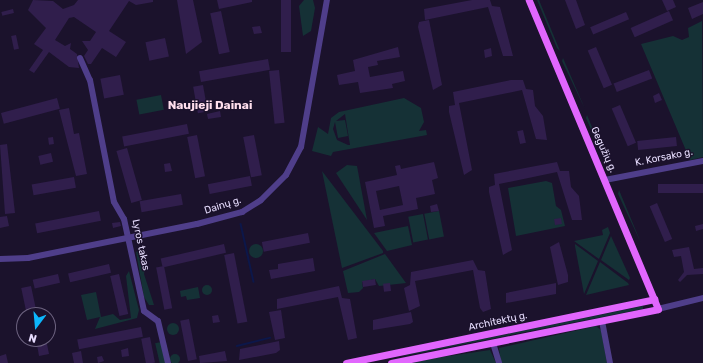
<!DOCTYPE html>
<html>
<head>
<meta charset="utf-8">
<style>
  body { margin:0 }
  #map { position:relative; width:703px; height:363px; overflow:hidden; background:#1b122c; font-family:Rubik,sans-serif }
  div>[style] { position:absolute }
  [style*='--x'] { left:calc(var(--x)*1px); top:calc(var(--y)*1px); width:calc(var(--w)*1px); rotate:calc(var(--a)*1deg) }
  .green>* { inset:0; background:#153136; transform-origin:0 0 }
  .round { border-radius:50% }
  .stream>* { height:1.5px; margin:-0.75px; padding:0 0.75px; transform-origin:0.75px; border-radius:0.75px; background:#0c174a }
  .building>* { inset:0; background:#301e4c; transform-origin:0 0 }
  .minor>* { height:6px; margin:-3px; padding:0 3px; transform-origin:3px; border-radius:3px; background:#4f3e8a }
  .major>* { height:7px; margin:-3.5px; padding:0 3.5px; transform-origin:3.5px; border-radius:3.5px; background:#e166fd }
  span { translate:-50% -50%; white-space:nowrap; text-align:center; line-height:1.15; -webkit-text-stroke:3px #1b122c; paint-order:stroke }
  .street-label { font-size:10px; color:#e7ddfe }
  .quarter-label { font-size:12px; color:#ffdfed; font-weight:700 }
  .north { position:absolute; left:16px; top:307px; width:40px; height:40px; box-sizing:border-box; background:#1b122c; border:1px solid #6d6380; border-radius:50%; rotate:196deg; font-size:11px; font-weight:700; line-height:16px; text-align:center; color:#e7ddfe }
  .north::after { content:''; display:block; margin:auto; width:14px; height:18px; background:#0cb6fb; clip-path:polygon(50% 0,100% 100%,50% 72%,0 100%) }
</style>
</head>
<body>
<div id="map">
  <div class="green">
    <div style="clip-path:polygon(304px 0,313px 0,315px 8px,311px 31px,303px 36px,299px 6px)"></div>
    <div style="clip-path:polygon(537px 0,539px 0,560px 51px,557px 48px)"></div>
    <div style="clip-path:polygon(702px 21px,703px 157px,690px 160px,641px 44px,673px 36px,682px 40px,689px 37px,688px 28px)"></div>
    <div style="clip-path:polygon(563px 58px,585px 109px,562px 61px)"></div>
    <div style="left:161px;top:95px;width:15px;height:25px;rotate:79deg"></div>
    <div style="clip-path:polygon(evenodd,404px 98px,421px 108px,424px 122px,419px 131px,426px 130px,427px 135px,333px 152px,331px 156px,312px 151px,318px 127px,328px 134px,331px 118px,339px 112px,404px 98px,345px 114px,350px 145px,348px 145px,337px 140px,333px 129px,335px 122px,338px 138px,348px 136px,345px 120px,336px 121px,345px 114px)"></div>
    <div style="clip-path:polygon(587px 115px,607px 163px,606px 164px,586px 118px)"></div>
    <div style="clip-path:polygon(347px 165px,357px 166px,367px 220px,336px 173px)"></div>
    <div style="clip-path:polygon(322px 171px,383px 251px,383px 253px,342px 268px)"></div>
    <div style="clip-path:polygon(546px 181px,552px 183px,556px 206px,561px 210px,565px 226px,516px 236px,508px 188px)"></div>
    <div style="clip-path:polygon(619px 190px,641px 243px,618px 194px)"></div>
    <div style="left:439px;top:211px;width:26px;height:15px;rotate:79deg"></div>
    <div style="left:423px;top:214px;width:26px;height:15px;rotate:79deg"></div>
    <div style="clip-path:polygon(408px 226px,412px 245px,387px 251px,374px 233px)"></div>
    <div style="clip-path:polygon(608px 227px,610px 233px,599px 259px,574px 241px,603px 235px,602px 230px)"></div>
    <div style="clip-path:polygon(611px 236px,630px 278px,629px 280px,601px 260px)"></div>
    <div style="clip-path:polygon(575px 244px,598px 261px,584px 294px,575px 246px)"></div>
    <div class="round" style="left:249px;top:244px;width:14px;height:14px"></div>
    <div style="clip-path:polygon(140px 250px,147px 256px,144px 274px,154px 305px,149px 305px,144px 297px,136px 252px)"></div>
    <div style="clip-path:polygon(385px 254px,406px 283px,379px 286px,375px 279px,362px 282px,363px 288px,359px 292px,348px 293px,343px 271px)"></div>
    <div style="clip-path:polygon(600px 262px,628px 283px,629px 285px,586px 295px)"></div>
    <div style="clip-path:polygon(129px 271px,139px 310px,137px 318px,95px 329px,100px 317px,87px 320px,81px 295px,96px 292px,101px 317px,113px 314px,120px 320px,131px 318px,126px 276px)"></div>
    <div class="round" style="left:202px;top:285px;width:10px;height:10px"></div>
    <div style="clip-path:polygon(198px 287px,200px 298px,187px 300px,186px 296px,181px 297px,180px 291px)"></div>
    <div style="clip-path:polygon(643px 306px,643px 309px,404px 356px,405px 355px)"></div>
    <div class="round" style="left:167px;top:323px;width:12px;height:12px"></div>
    <div style="clip-path:polygon(596px 326px,601px 330px,607px 363px,501px 363px,499px 348px)"></div>
    <div style="left:161px;top:342px;width:22px;height:6px;rotate:77deg"></div>
    <div style="clip-path:polygon(490px 350px,496px 363px,412px 363px,435px 358px)"></div>
    <div class="round" style="left:170px;top:354px;width:10px;height:10px"></div>
  </div>
  <div class="stream">
    <div style="--x:241;--y:224;--w:59;--a:77.4"></div>
    <div style="--x:237;--y:346;--w:34;--a:-14"></div>
  </div>
  <div class="building">
    <div style="clip-path:polygon(33px 0,53px 1px,63px 9px,74px 5px,78px 0,153px 0,153px 2px,136px 5px,129px 1px,109px 31px,126px 42px,116px 57px,102px 48px,91px 64px,88px 64px,84px 56px,88px 50px,82px 41px,90px 41px,96px 32px,74px 17px,69px 18px,55px 40px,65px 46px,71px 43px,70px 49px,77px 54px,79px 68px,69px 67px,49px 52px,34px 73px,29px 70px,43px 50px,34px 44px,46px 28px,28px 10px)"></div>
    <div style="clip-path:polygon(177px 0,193px 0,202px 42px,186px 54px)"></div>
    <div style="clip-path:polygon(217px 0,252px 0,252px 2px,219px 9px)"></div>
    <div style="left:281px;top:0;width:10px;height:52px"></div>
    <div style="clip-path:polygon(472px 0,490px 0,492px 6px,500px 7px,513px 56px,503px 56px,488px 7px,425px 20px,424px 9px)"></div>
    <div style="clip-path:polygon(565px 0,576px 0,585px 25px,576px 29px)"></div>
    <div style="clip-path:polygon(662px 0,673px 0,676px 7px,667px 11px)"></div>
    <div style="clip-path:polygon(703px 2px,703px 14px,692px 19px,688px 8px)"></div>
    <div style="left:13px;top:9px;width:4px;height:12px;rotate:76deg"></div>
    <div style="left:221px;top:11px;width:42px;height:11px;rotate:78deg"></div>
    <div style="left:669px;top:11px;width:10px;height:42px;rotate:66deg"></div>
    <div style="left:626px;top:12px;width:8px;height:39px;rotate:67deg"></div>
    <div style="clip-path:polygon(429px 20px,442px 85px,433px 90px,418px 27px,419px 22px)"></div>
    <div style="clip-path:polygon(260px 26px,262px 33px,254px 34px,252px 27px)"></div>
    <div style="left:16px;top:35px;width:14px;height:5px;rotate:78deg"></div>
    <div style="left:165px;top:38px;width:19px;height:20px;rotate:78deg"></div>
    <div style="clip-path:polygon(398px 47px,400px 57px,377px 61px,378px 65px,368px 67px,370px 77px,403px 71px,405px 81px,392px 84px,393px 88px,360px 93px,358px 82px,339px 85px,337px 75px,355px 71px,353px 60px)"></div>
    <div style="left:596px;top:47px;width:41px;height:9px;rotate:67deg"></div>
    <div style="clip-path:polygon(491px 48px,492px 56px,485px 58px,484px 50px)"></div>
    <div style="left:268px;top:59px;width:11px;height:70px;rotate:80deg"></div>
    <div style="left:279px;top:70px;width:53px;height:10px;rotate:84deg"></div>
    <div style="left:649px;top:70px;width:9px;height:38px;rotate:69deg"></div>
    <div style="left:120px;top:75px;width:20px;height:20px;rotate:79deg"></div>
    <div style="clip-path:polygon(511px 80px,523px 80px,526px 89px,533px 90px,535px 106px,543px 116px,547px 140px,536px 139px,522px 90px,459px 103px,472px 170px,464px 175px,449px 112px,449px 106px,455px 105px,453px 92px)"></div>
    <div style="left:203px;top:85px;width:27px;height:10px;rotate:80deg"></div>
    <div style="clip-path:polygon(659px 93px,662px 100px,655px 103px,653px 96px)"></div>
    <div style="left:57px;top:98px;width:11px;height:58px;rotate:75deg"></div>
    <div style="left:620px;top:105px;width:41px;height:9px;rotate:67deg"></div>
    <div style="clip-path:polygon(69px 108px,74px 134px,79px 133px,87px 174px,76px 176px,59px 110px)"></div>
    <div style="clip-path:polygon(220px 111px,221px 117px,208px 119px,207px 114px)"></div>
    <div style="left:187px;top:124px;width:10px;height:66px;rotate:79deg"></div>
    <div style="left:523px;top:130px;width:13px;height:6px;rotate:77deg"></div>
    <div style="left:197px;top:135px;width:42px;height:10px;rotate:79deg"></div>
    <div style="left:254px;top:135px;width:41px;height:11px;rotate:79deg"></div>
    <div style="left:53px;top:137px;width:7px;height:5px;rotate:82deg"></div>
    <div style="left:676px;top:137px;width:9px;height:39px;rotate:84deg"></div>
    <div style="clip-path:polygon(7px 144px,15px 213px,5px 214px,0 145px)"></div>
    <div style="left:127px;top:148px;width:54px;height:11px;rotate:74deg"></div>
    <div style="left:51px;top:153px;width:9px;height:13px;rotate:77deg"></div>
    <div style="clip-path:polygon(evenodd,434px 162px,438px 178px,432px 180px,435px 194px,416px 198px,418px 209px,383px 216px,385px 226px,374px 228px,365px 182px,397px 175px,395px 166px,400px 165px,401px 169px,434px 162px,399px 186px,403px 205px,380px 210px,376px 191px,399px 186px)"></div>
    <div style="clip-path:polygon(557px 162px,560px 171px,569px 171px,571px 187px,579px 196px,582px 220px,572px 220px,557px 172px,499px 184px,512px 250px,503px 255px,489px 192px,489px 187px,495px 185px,494px 174px)"></div>
    <div style="clip-path:polygon(170px 163px,172px 171px,165px 172px,164px 164px)"></div>
    <div style="left:250px;top:176px;width:10px;height:43px;rotate:79deg"></div>
    <div style="left:74px;top:177px;width:11px;height:43px;rotate:80deg"></div>
    <div style="left:703px;top:184px;width:9px;height:45px;rotate:90deg"></div>
    <div style="left:181px;top:194px;width:11px;height:42px;rotate:80deg"></div>
    <div style="left:657px;top:203px;width:39px;height:8px;rotate:67deg"></div>
    <div style="clip-path:polygon(437px 204px,439px 211px,431px 212px,430px 206px)"></div>
    <div style="left:99px;top:211px;width:10px;height:65px;rotate:79deg"></div>
    <div style="clip-path:polygon(7px 216px,9px 226px,0 228px,0 217px)"></div>
    <div style="left:561px;top:218px;width:6px;height:7px;rotate:81deg"></div>
    <div style="clip-path:polygon(120px 222px,121px 226px,113px 228px,112px 223px)"></div>
    <div style="clip-path:polygon(703px 224px,703px 229px,696px 231px,695px 226px)"></div>
    <div style="left:308px;top:233px;width:10px;height:47px;rotate:79deg"></div>
    <div style="clip-path:polygon(559px 242px,568px 275px,568px 282px,558px 285px,550px 247px)"></div>
    <div style="left:224px;top:244px;width:9px;height:65px;rotate:77deg"></div>
    <div style="clip-path:polygon(689px 247px,694px 269px,703px 268px,703px 274px,687px 275px,680px 282px,678px 280px,684px 272px,681px 256px,674px 257px,672px 250px)"></div>
    <div style="left:234px;top:253px;width:70px;height:10px;rotate:79deg"></div>
    <div style="clip-path:polygon(313px 258px,315px 271px,271px 279px,269px 270px,278px 269px,278px 264px)"></div>
    <div style="clip-path:polygon(473px 260px,478px 270px,485px 271px,491px 309px,483px 312px,480px 308px,473px 270px,415px 281px,420px 306px,409px 311px,404px 288px,410px 285px,411px 272px)"></div>
    <div style="left:109px;top:264px;width:9px;height:42px;rotate:77deg"></div>
    <div style="left:164px;top:266px;width:43px;height:8px;rotate:79deg"></div>
    <div style="left:58px;top:274px;width:9px;height:26px;rotate:77deg"></div>
    <div style="left:119px;top:274px;width:41px;height:9px;rotate:77deg"></div>
    <div style="left:375px;top:279px;width:6px;height:13px;rotate:81deg"></div>
    <div style="left:390px;top:283px;width:8px;height:7px;rotate:83deg"></div>
    <div style="clip-path:polygon(556px 283px,556px 294px,506px 303px,506px 293px)"></div>
    <div style="left:31px;top:286px;width:30px;height:10px;rotate:78deg"></div>
    <div style="clip-path:polygon(339px 286px,342px 298px,350px 299px,357px 338px,348px 340px,338px 297px,277px 309px,277px 299px)"></div>
    <div style="clip-path:polygon(281px 310px,285px 338px,275px 340px,269px 312px)"></div>
    <div style="clip-path:polygon(411px 312px,413px 322px,410px 324px,373px 330px,373px 320px)"></div>
    <div style="clip-path:polygon(218px 315px,220px 322px,213px 323px,212px 316px)"></div>
    <div style="left:189px;top:319px;width:41px;height:9px;rotate:79deg"></div>
    <div style="left:141px;top:327px;width:10px;height:65px;rotate:79deg"></div>
    <div style="left:150px;top:337px;width:26px;height:9px;rotate:79deg"></div>
    <div style="clip-path:polygon(36px 339px,46px 339px,49px 354px,39px 356px)"></div>
    <div style="clip-path:polygon(279px 341px,280px 350px,276px 353px,239px 360px,240px 349px)"></div>
    <div style="clip-path:polygon(128px 348px,129px 356px,122px 357px,121px 350px)"></div>
    <div style="clip-path:polygon(81px 351px,83px 363px,74px 363px,72px 353px)"></div>
    <div style="clip-path:polygon(225px 351px,227px 361px,200px 363px,199px 356px)"></div>
    <div style="clip-path:polygon(6px 354px,8px 363px,0 363px,0 356px)"></div>
    <div style="clip-path:polygon(102px 356px,104px 361px,98px 363px,97px 357px)"></div>
  </div>
  <div class="minor">
    <div style="--x:80;--y:58;--w:24;--a:66"></div>
    <div style="--x:90;--y:80;--w:124;--a:78.9"></div>
    <div style="--x:114;--y:202;--w:20;--a:60"></div>
    <div style="--x:124;--y:219;--w:94;--a:77.7"></div>
    <div style="--x:144;--y:311;--w:17;--a:36"></div>
    <div style="--x:158;--y:321;--w:43;--a:76.6"></div>
    <div style="--x:605;--y:180;--w:100;--a:-11"></div>
    <div style="--x:0;--y:259;--w:28;--a:-2"></div>
    <div style="--x:28;--y:258;--w:172;--a:-11.4"></div>
    <div style="--x:197;--y:224;--w:47;--a:-14.9"></div>
    <div style="--x:242;--y:212;--w:22;--a:-32"></div>
    <div style="--x:261;--y:200;--w:35;--a:-45"></div>
    <div style="--x:286;--y:175;--w:32;--a:-62"></div>
    <div style="--x:301;--y:147;--w:149;--a:-80"></div>
    <div style="--x:658;--y:309;--w:46;--a:-13.7"></div>
    <div style="--x:602;--y:321;--w:43;--a:79.2"></div>
    <div style="--x:493;--y:343;--w:21;--a:73"></div>
  </div>
  <div class="major">
    <div style="--x:346;--y:363;--w:315;--a:-11.7"></div>
    <div style="--x:391;--y:363;--w:272;--a:-11.4"></div>
    <div style="--x:658;--y:309;--w:335;--a:-112.7"></div>
  </div>
  <div class="street-label">
    <span style="left:603px;top:150px;rotate:66deg">Gegužių g.</span>
    <span style="left:664px;top:158px;rotate:-11deg">K. Korsako g.</span>
    <span style="left:223px;top:206px;rotate:-17deg">Dainų g.</span>
    <span style="left:140px;top:245px;rotate:78deg">Lyros takas</span>
    <span style="left:498px;top:322px;rotate:-12deg">Architektų g.</span>
  </div>
  <div class="quarter-label">
    <span style="left:210px;top:106px">Naujieji Dainai</span>
  </div>
  <div class="north">N</div>
</div>
</body>
</html>
